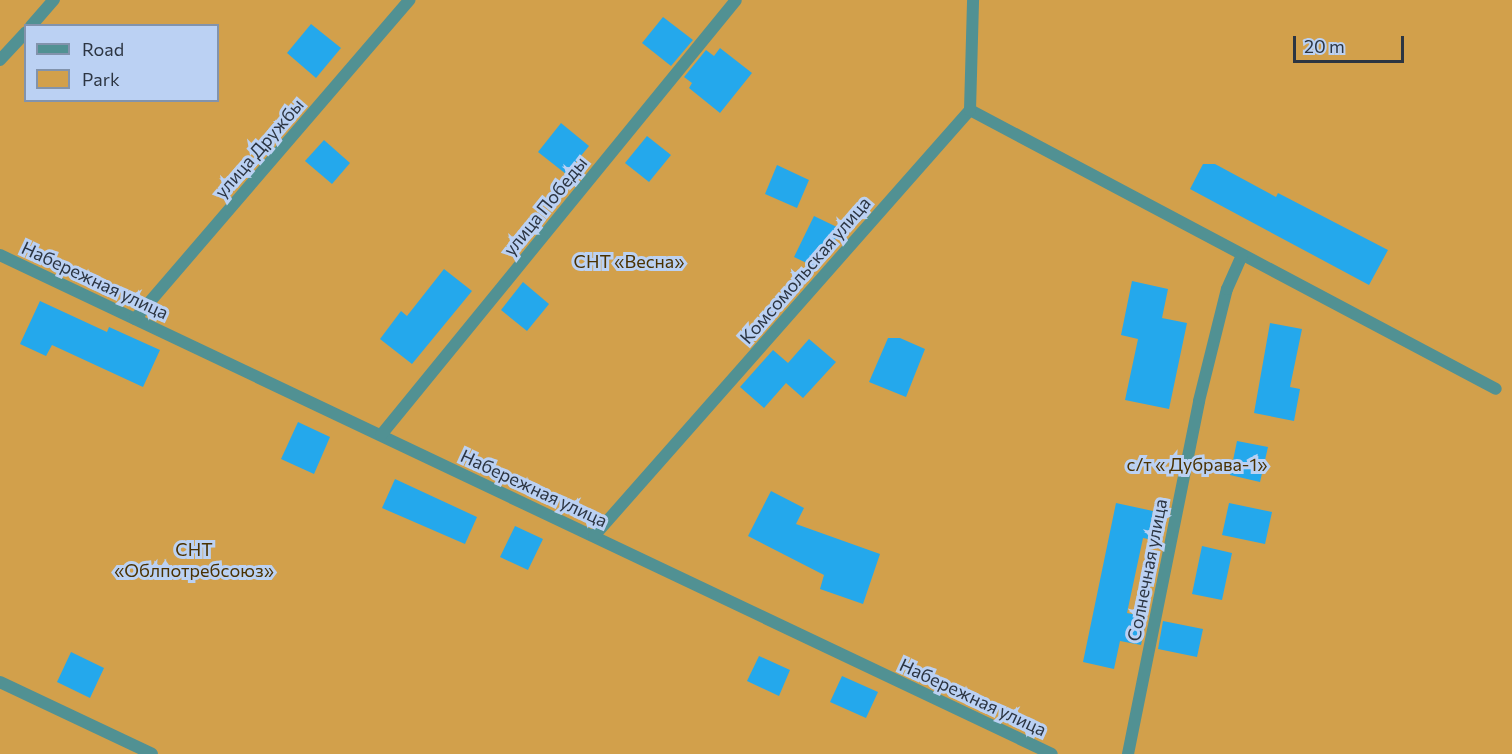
<!DOCTYPE html>
<html>
<head>
<meta charset="utf-8">
<style>
	body { margin:0 }
	#map { position:relative; width:1512px; height:754px; overflow:hidden; background:#bbd1f3; font-family:Commissioner,sans-serif }
	div>[style] { position:absolute }
	[style*='--x'] { left:calc(var(--x)*1px); top:calc(var(--y)*1px); width:calc(var(--w)*1px); rotate:calc(var(--a)*1deg) }
	.green>* { inset:0; background:#d2a04b }
	.building>* { inset:0; background:#24a8ec }
	.minor>* { height:12px; margin:-6px; padding:0 6px; transform-origin:6px; border-radius:6px; background:#519193 }
	span { translate:-50% -50%; white-space:nowrap; text-align:center; line-height:1.15; -webkit-text-stroke:6px #bbd1f3; paint-order:stroke }
	.street-label { font-size:18px; color:#2c3542 }
	.park-label { font-size:18px; color:#4a3100 }
	.legend { position:absolute; left:24px; top:24px; width:195px; height:78px; box-sizing:border-box; background:#bbd1f3; border:2px solid #8293ac; margin:0; padding:8px 10px; list-style:none; font-size:18px; color:#2c3542 }
	.legend li { display:flex; align-items:center; gap:12px; height:30px }
	.legend b { width:30px; border:2px solid #8293ac }
	.scale { position:absolute; left:1293px; top:36px; width:111px; height:27px; box-sizing:border-box; border:3px solid #2c3542; border-top:0; padding-left:8px; font-size:18px; line-height:21px; white-space:nowrap; color:#2c3542; -webkit-text-stroke:4px #bbd1f3; paint-order:stroke }
</style>
</head>
<body>
<div id="map">
	<div class="green">
		<i style="clip-path:polygon(evenodd,0 0,1512px 0,1512px 754px,0 754px,0 0,26px 26px,218px 26px,218px 100px,26px 100px,26px 26px)"></i>
	</div>
	<div class="building">
		<i style="clip-path:polygon(663px 17px,693px 40px,671px 66px,642px 43px)"></i>
		<i style="clip-path:polygon(311px 24px,341px 48px,316px 78px,287px 53px)"></i>
		<i style="clip-path:polygon(720px 48px,752px 73px,720px 113px,689px 88px,692px 83px,684px 77px,706px 50px,714px 56px)"></i>
		<i style="clip-path:polygon(561px 123px,589px 146px,566px 174px,538px 152px)"></i>
		<i style="clip-path:polygon(647px 136px,671px 155px,649px 182px,625px 163px)"></i>
		<i style="clip-path:polygon(324px 140px,350px 163px,332px 184px,305px 161px)"></i>
		<i style="clip-path:polygon(1203px 164px,1215px 164px,1276px 197px,1278px 193px,1388px 250px,1369px 285px,1190px 189px)"></i>
		<i style="clip-path:polygon(777px 165px,809px 180px,797px 208px,765px 194px)"></i>
		<i style="clip-path:polygon(814px 216px,841px 229px,819px 269px,794px 257px)"></i>
		<i style="clip-path:polygon(444px 269px,472px 291px,412px 364px,380px 339px,401px 311px,407px 316px)"></i>
		<i style="clip-path:polygon(1132px 281px,1168px 289px,1162px 318px,1187px 323px,1169px 409px,1125px 400px,1138px 339px,1121px 335px)"></i>
		<i style="clip-path:polygon(523px 282px,549px 304px,527px 331px,501px 310px)"></i>
		<i style="clip-path:polygon(40px 301px,107px 332px,109px 327px,160px 350px,143px 387px,52px 345px,46px 356px,20px 344px)"></i>
		<i style="clip-path:polygon(1270px 323px,1302px 329px,1290px 387px,1300px 389px,1294px 421px,1254px 413px)"></i>
		<i style="clip-path:polygon(888px 338px,900px 338px,925px 349px,906px 397px,869px 382px)"></i>
		<i style="clip-path:polygon(809px 339px,836px 362px,803px 398px,786px 383px,764px 408px,740px 387px,773px 350px,788px 363px)"></i>
		<i style="clip-path:polygon(298px 422px,330px 437px,314px 474px,281px 459px)"></i>
		<i style="clip-path:polygon(1237px 441px,1268px 447px,1260px 482px,1230px 475px)"></i>
		<i style="clip-path:polygon(395px 479px,477px 517px,465px 544px,382px 508px)"></i>
		<i style="clip-path:polygon(771px 491px,804px 508px,796px 524px,880px 554px,863px 604px,820px 589px,824px 575px,748px 536px)"></i>
		<i style="clip-path:polygon(1116px 503px,1153px 511px,1148px 539px,1143px 538px,1127px 613px,1147px 617px,1141px 645px,1120px 641px,1114px 669px,1083px 662px)"></i>
		<i style="clip-path:polygon(1229px 503px,1272px 512px,1265px 544px,1222px 535px)"></i>
		<i style="clip-path:polygon(515px 526px,543px 539px,528px 570px,500px 557px)"></i>
		<i style="clip-path:polygon(1202px 546px,1232px 553px,1222px 600px,1192px 594px)"></i>
		<i style="clip-path:polygon(1163px 621px,1203px 629px,1197px 657px,1158px 649px)"></i>
		<i style="clip-path:polygon(71px 652px,104px 668px,90px 698px,57px 682px)"></i>
		<i style="clip-path:polygon(759px 656px,790px 670px,779px 696px,747px 681px)"></i>
		<i style="clip-path:polygon(842px 676px,878px 692px,866px 718px,830px 702px)"></i>
	</div>
	<div class="minor">
		<i style="--x:31;--y:26;--w:35;--a:-49"></i>
		<i style="--x:0;--y:60;--w:38;--a:-47"></i>
		<i style="--x:970;--y:110;--w:595;--a:27.94"></i>
		<i style="--x:0;--y:255;--w:1164;--a:25.38"></i>
		<i style="--x:135;--y:319;--w:421;--a:-49.3"></i>
		<i style="--x:381;--y:435;--w:561;--a:-50.78"></i>
		<i style="--x:594;--y:536;--w:568;--a:-48.57"></i>
		<i style="--x:970;--y:110;--w:110;--a:-88.4"></i>
		<i style="--x:0;--y:682;--w:168;--a:25.3"></i>
		<i style="--x:1128;--y:754;--w:360;--a:-78.6"></i>
		<i style="--x:1199;--y:401;--w:115;--a:-76"></i>
		<i style="--x:1227;--y:289;--w:37;--a:-66"></i>
	</div>
	<div class="street-label">
		<span style="left:259px;top:148px;rotate:-49deg">улица Дружбы</span>
		<span style="left:545px;top:206px;rotate:-51deg">улица Победы</span>
		<span style="left:805px;top:270px;rotate:-49deg">Комсомольская улица</span>
		<span style="left:95px;top:280px;rotate:25deg">Набережная улица</span>
		<span style="left:534px;top:488px;rotate:25deg">Набережная улица</span>
		<span style="left:1147px;top:570px;rotate:-79deg">Солнечная улица</span>
		<span style="left:973px;top:697px;rotate:25deg">Набережная улица</span>
	</div>
	<div class="park-label">
		<span style="left:629px;top:261px">СНТ «Весна»</span>
		<span style="left:1197px;top:464px">с/т « Дубрава-1»</span>
		<span style="left:194px;top:560px">СНТ<br>«Облпотребсоюз»</span>
	</div>
	<ul class="legend">
	<li><b style="height:8px;background:#519193"></b>Road</li>
	<li><b style="height:16px;background:#d2a04b"></b>Park</li>
	</ul>
	<div class="scale">20 m</div>
</div>
</body>
</html>
